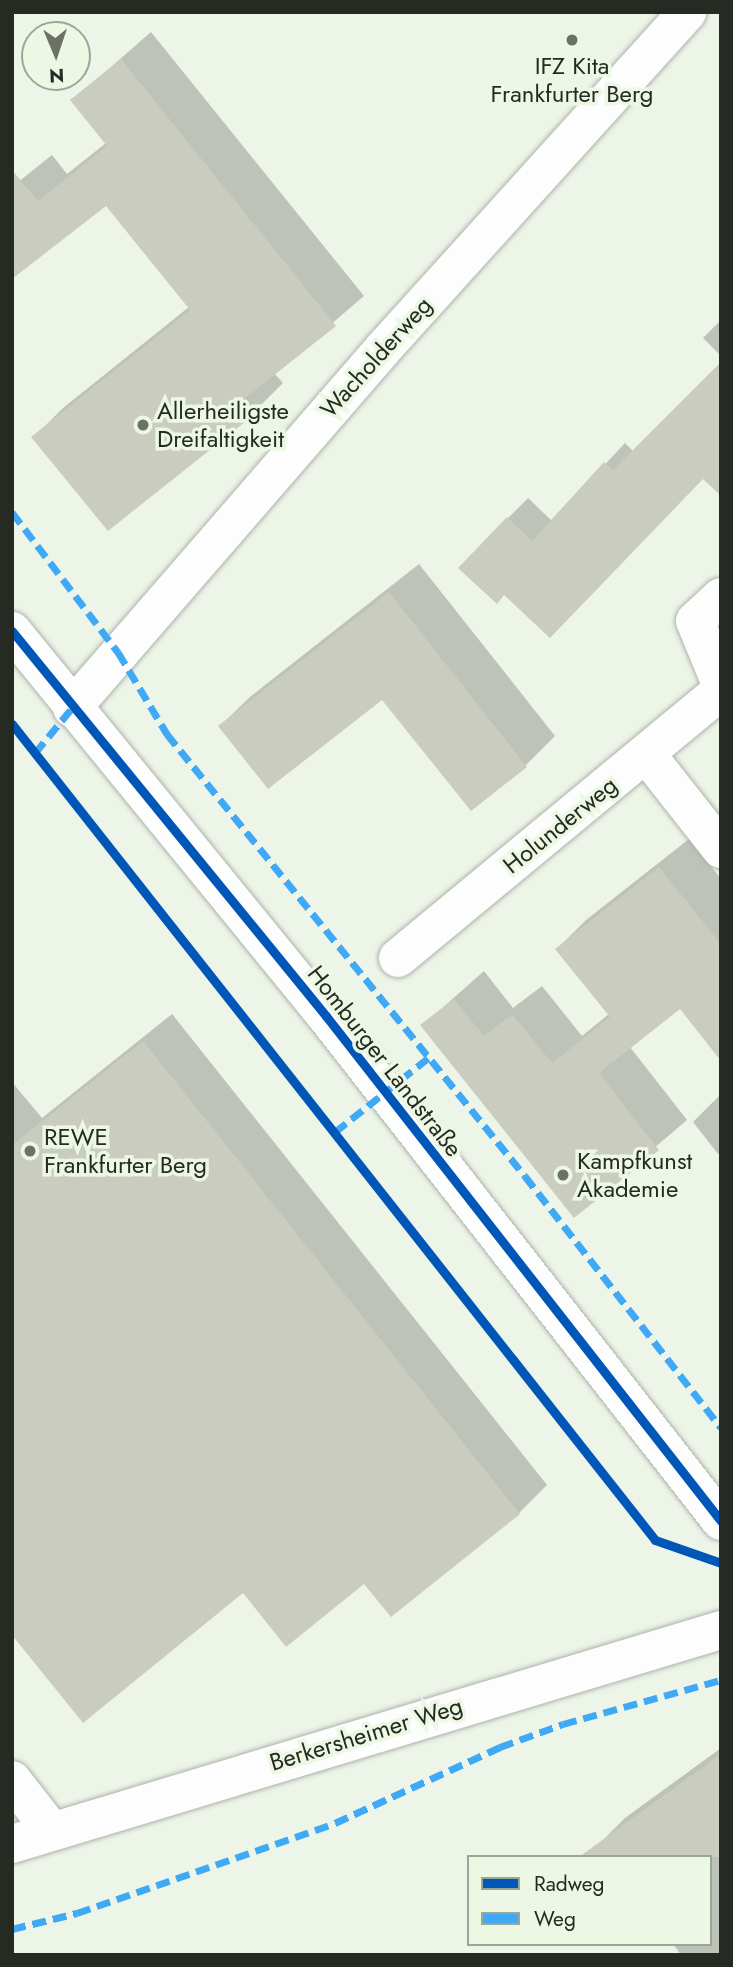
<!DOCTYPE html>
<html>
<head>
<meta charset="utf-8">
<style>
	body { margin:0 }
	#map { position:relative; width:733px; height:1967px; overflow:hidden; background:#edf4e8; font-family:Jost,sans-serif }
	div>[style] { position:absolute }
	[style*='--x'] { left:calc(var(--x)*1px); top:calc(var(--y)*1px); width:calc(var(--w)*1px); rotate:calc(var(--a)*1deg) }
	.shadow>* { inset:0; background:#0003 }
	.building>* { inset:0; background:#caccbf }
	.roads { filter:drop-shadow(0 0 2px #adb3aa) drop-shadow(0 0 2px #adb3aa) }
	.minor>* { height:38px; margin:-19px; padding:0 19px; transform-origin:19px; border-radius:19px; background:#fcfdfc }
	.quiet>* { height:7px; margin-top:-3.5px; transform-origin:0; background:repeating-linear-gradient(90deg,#3fa9f5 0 14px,transparent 0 21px) }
	.cycleway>* { height:9px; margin:-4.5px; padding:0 4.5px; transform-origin:4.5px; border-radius:4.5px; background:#0057b8 }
	.dots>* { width:19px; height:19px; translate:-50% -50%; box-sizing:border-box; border:4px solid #ecf8e4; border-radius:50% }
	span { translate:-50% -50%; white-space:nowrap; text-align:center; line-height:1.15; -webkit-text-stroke:7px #ecf8e4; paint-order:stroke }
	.poi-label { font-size:24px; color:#252a22 }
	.left { translate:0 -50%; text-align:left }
	.street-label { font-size:24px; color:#252a22 }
	.frame { position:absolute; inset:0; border:14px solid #252a22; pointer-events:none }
	.legend { position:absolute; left:467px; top:1855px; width:245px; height:91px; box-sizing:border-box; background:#ecf8e4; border:2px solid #9ca696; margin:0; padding:9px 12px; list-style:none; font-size:21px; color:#252a22 }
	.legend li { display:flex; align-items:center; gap:14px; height:35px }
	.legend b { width:35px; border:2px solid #9ca696 }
	.north { position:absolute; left:21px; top:21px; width:70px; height:70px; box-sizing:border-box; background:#ecf8e4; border:2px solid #9ca696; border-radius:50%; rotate:178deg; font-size:19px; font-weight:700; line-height:28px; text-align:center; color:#252a22 }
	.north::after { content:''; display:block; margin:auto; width:24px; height:32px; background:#6b7167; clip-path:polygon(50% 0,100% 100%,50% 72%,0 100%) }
</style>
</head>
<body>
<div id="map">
	<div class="shadow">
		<i style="clip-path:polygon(151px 32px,364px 296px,274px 373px,283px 383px,254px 412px,108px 529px,34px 437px,63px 408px,189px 307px,106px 203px,12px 277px,12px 187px,52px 155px,67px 174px,106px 143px,73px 100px)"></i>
		<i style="clip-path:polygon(721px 320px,721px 356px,703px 338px)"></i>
		<i style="clip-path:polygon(625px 443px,634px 452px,550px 636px,508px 518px,528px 498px,552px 521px)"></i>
		<i style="clip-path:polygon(419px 564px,555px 736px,526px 765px,471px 809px,382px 697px,220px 726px,250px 697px)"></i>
		<i style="clip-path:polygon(689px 839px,721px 879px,721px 1058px,680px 1007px,630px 1047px,687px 1120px,574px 1216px,423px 1025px,484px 971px,513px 1008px,542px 986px,582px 1036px,610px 1013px,557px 949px,586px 920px)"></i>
		<i style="clip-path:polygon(172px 1014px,547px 1485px,519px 1513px,364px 1581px,243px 1590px,12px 1632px,12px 1082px,42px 1118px)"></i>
		<i style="clip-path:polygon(721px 1094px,721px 1152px,718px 1154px,693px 1122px)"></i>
		<i style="clip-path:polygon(721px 1748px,721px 1955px,681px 1955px,673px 1944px,710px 1944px,710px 1857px,600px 1843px,625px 1818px)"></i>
	</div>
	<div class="building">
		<i style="clip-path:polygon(121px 59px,336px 326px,244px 399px,255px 414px,108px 531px,31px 437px,190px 310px,106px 206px,12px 279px,12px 170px,38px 201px,107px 146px,70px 100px)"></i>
		<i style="clip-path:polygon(721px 362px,721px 496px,703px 479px,550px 638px,504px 595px,497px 604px,458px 568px,507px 517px,532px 541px,604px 462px,613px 470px)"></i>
		<i style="clip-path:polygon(389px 592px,527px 767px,471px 811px,382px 700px,268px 789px,218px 726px)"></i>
		<i style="clip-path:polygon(659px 867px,721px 944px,721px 1061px,680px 1009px,599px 1073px,659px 1150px,574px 1218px,420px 1025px,454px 999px,484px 1036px,512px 1014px,552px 1063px,610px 1017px,555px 949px)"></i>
		<i style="clip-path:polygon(143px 1041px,520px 1514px,391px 1617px,364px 1584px,286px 1647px,243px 1593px,83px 1723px,12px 1635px,12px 1145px)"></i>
		<i style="clip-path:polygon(721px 1754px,721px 1857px,579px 1857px)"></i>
	</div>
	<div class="roads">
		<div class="minor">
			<i style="--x:721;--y:597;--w:35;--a:137"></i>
			<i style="--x:695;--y:621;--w:68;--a:67.6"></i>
			<i style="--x:12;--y:631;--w:497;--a:50.8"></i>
			<i style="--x:326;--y:1016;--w:641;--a:51.97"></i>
			<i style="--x:72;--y:708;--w:475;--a:-49.1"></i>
			<i style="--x:383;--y:349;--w:454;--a:-47.9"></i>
			<i style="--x:647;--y:755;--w:120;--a:51.8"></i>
			<i style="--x:398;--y:958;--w:419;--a:-39.6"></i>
			<i style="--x:12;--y:1780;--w:63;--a:52"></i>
			<i style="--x:12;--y:1844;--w:741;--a:-16.8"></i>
		</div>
	</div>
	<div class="quiet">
		<i style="--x:12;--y:512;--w:176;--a:52.9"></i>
		<i style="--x:118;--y:652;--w:96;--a:59.1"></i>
		<i style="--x:167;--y:734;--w:569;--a:50.99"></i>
		<i style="--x:525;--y:1176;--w:319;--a:52.1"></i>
		<i style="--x:35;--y:753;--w:58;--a:-50.6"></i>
		<i style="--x:335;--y:1132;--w:119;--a:-38.5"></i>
		<i style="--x:12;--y:1929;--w:67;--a:-13.8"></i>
		<i style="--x:77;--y:1913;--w:273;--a:-19.2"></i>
		<i style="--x:335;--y:1823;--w:182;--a:-24.7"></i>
		<i style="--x:500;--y:1747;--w:67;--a:-20.1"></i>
		<i style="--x:563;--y:1724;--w:164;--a:-15.6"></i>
	</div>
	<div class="cycleway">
		<i style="--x:12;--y:631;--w:497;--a:50.8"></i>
		<i style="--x:326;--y:1016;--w:641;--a:51.97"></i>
		<i style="--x:12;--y:724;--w:1039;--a:51.76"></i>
		<i style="--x:655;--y:1540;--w:70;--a:19.2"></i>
	</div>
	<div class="dots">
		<i style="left:572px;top:40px;background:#6b7167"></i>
		<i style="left:143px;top:425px;background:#6b7167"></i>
		<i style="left:30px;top:1151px;background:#6b7167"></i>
		<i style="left:563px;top:1175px;background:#6b7167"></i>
	</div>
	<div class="poi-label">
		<span style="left:572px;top:80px">IFZ Kita<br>Frankfurter Berg</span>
		<span class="left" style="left:157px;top:425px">Allerheiligste<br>Dreifaltigkeit</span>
		<span class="left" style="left:44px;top:1151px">REWE<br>Frankfurter Berg</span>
		<span class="left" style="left:577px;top:1175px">Kampfkunst<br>Akademie</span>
	</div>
	<div class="street-label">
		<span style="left:376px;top:357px;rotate:-48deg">Wacholderweg</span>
		<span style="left:560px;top:825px;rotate:-39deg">Holunderweg</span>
		<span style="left:385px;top:1061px;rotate:52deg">Homburger Landstraße</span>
		<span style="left:366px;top:1734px;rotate:-17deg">Berkersheimer Weg</span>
	</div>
	<div class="frame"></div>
	<ul class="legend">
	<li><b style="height:9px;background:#0057b8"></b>Radweg</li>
	<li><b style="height:9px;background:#3fa9f5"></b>Weg</li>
	</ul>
	<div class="north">N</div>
</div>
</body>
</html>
